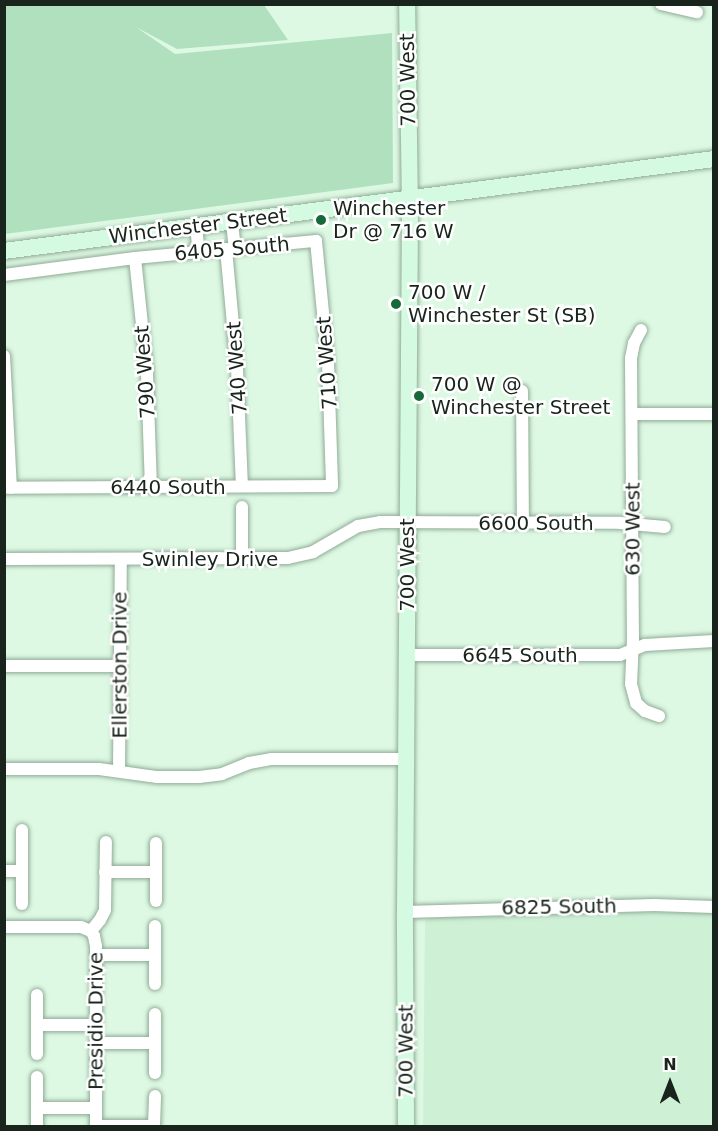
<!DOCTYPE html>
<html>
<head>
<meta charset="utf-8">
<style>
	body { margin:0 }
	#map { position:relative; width:718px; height:1131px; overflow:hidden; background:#ddf9e3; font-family:"DejaVu Sans",sans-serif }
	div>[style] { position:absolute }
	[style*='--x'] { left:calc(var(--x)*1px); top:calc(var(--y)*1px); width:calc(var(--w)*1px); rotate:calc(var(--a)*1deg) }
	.built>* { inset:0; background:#cef1d6 }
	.green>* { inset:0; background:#b0e0bd }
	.roads { filter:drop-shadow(0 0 2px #91ab97) drop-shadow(0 0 2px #91ab97) }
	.minor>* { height:12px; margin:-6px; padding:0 6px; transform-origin:6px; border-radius:6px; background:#fff }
	.secondary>* { height:16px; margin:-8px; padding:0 8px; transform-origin:8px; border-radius:8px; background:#d4fae1 }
	.dots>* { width:16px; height:16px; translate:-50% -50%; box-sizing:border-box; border:3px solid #fff; border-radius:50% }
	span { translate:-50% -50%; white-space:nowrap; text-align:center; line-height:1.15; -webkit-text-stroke:5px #fff; paint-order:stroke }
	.street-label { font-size:20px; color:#19241c }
	.poi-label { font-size:20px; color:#19241c }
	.left { translate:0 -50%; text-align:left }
	.frame { position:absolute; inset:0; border:6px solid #19241c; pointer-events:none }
	.north { position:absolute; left:640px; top:1053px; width:60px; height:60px; -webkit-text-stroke:4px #fff; paint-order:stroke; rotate:0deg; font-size:16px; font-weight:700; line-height:24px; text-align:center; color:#19241c }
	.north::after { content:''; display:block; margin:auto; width:21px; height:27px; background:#19241c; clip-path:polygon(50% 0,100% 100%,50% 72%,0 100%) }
</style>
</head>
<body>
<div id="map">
	<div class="built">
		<i style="clip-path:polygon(638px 912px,713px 913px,713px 1126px,423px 1126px,425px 921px,430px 918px)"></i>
	</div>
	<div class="green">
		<i style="clip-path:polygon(4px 5px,264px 5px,288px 40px,177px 49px,136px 27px,175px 54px,392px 33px,393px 183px,5px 234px)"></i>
	</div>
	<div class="roads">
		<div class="minor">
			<i style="--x:661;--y:4;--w:37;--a:13"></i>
			<i style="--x:232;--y:222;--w:27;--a:84"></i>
			<i style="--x:196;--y:226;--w:27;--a:84"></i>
			<i style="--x:226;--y:249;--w:120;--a:84.7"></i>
			<i style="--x:237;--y:368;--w:118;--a:87.6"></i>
			<i style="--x:135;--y:258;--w:116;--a:84"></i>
			<i style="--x:147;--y:373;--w:114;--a:88"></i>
			<i style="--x:4;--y:275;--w:132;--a:-7.4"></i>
			<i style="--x:135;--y:258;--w:182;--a:-5.4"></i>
			<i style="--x:316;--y:241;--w:123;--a:84.4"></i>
			<i style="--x:328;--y:363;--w:123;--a:88.1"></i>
			<i style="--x:332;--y:486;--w:328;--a:179.7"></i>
			<i style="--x:641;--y:330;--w:15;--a:118"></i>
			<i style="--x:634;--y:343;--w:15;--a:101"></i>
			<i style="--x:631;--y:358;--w:281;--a:89.6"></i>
			<i style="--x:633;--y:639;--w:45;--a:92.5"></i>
			<i style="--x:631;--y:684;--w:20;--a:75"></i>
			<i style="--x:636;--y:703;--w:12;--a:42"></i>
			<i style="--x:645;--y:711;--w:15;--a:20"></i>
			<i style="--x:4;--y:356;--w:132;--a:87"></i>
			<i style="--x:522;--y:391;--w:132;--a:89.6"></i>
			<i style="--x:632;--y:414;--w:82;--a:0"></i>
			<i style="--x:4;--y:559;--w:284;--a:-0.2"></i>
			<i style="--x:288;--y:558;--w:26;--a:-13"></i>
			<i style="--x:313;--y:552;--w:52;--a:-30"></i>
			<i style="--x:358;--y:526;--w:22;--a:-10"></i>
			<i style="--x:380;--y:522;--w:240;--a:0.2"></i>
			<i style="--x:620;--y:523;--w:45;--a:5.1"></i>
			<i style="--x:242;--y:559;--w:52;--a:-90"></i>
			<i style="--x:407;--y:655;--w:213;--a:0"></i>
			<i style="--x:620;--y:655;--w:27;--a:-22"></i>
			<i style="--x:645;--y:645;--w:69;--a:-3.3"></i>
			<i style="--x:4;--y:666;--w:116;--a:0"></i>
			<i style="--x:4;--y:769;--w:95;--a:0"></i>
			<i style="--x:99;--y:769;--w:59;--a:7.9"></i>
			<i style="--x:157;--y:777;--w:42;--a:0"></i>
			<i style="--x:199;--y:777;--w:23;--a:-7"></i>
			<i style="--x:222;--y:774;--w:29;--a:-22"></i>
			<i style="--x:249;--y:763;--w:22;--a:-10"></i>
			<i style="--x:271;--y:759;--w:135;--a:0"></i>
			<i style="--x:119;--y:770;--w:211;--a:-89.5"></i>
			<i style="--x:4;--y:871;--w:18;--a:0"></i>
			<i style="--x:105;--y:872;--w:51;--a:0"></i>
			<i style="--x:156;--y:901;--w:58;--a:-90"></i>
			<i style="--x:22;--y:904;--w:74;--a:-90"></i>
			<i style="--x:405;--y:912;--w:249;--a:-1.6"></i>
			<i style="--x:654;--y:905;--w:60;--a:1.9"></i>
			<i style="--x:4;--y:927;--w:77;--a:0"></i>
			<i style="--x:81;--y:927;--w:11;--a:22"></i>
			<i style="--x:91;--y:931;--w:6;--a:59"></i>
			<i style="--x:94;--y:936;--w:10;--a:79"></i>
			<i style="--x:96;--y:946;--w:180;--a:90"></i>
			<i style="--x:91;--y:931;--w:14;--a:-51"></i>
			<i style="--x:100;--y:920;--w:11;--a:-63"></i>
			<i style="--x:105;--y:910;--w:68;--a:-89.2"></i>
			<i style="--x:96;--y:955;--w:59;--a:0"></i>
			<i style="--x:155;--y:984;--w:58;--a:-90"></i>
			<i style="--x:37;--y:1025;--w:59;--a:0"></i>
			<i style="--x:96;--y:1043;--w:59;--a:0"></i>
			<i style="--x:37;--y:1054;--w:59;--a:-90"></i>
			<i style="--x:155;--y:1073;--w:59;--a:-90"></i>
			<i style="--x:37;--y:1077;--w:49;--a:90"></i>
			<i style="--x:37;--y:1108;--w:59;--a:0"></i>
			<i style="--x:96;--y:1126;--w:58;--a:0"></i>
			<i style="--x:154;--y:1126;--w:30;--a:-88"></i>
		</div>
		<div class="secondary">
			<i style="--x:4;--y:251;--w:716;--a:-7.38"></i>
			<i style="--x:406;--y:1126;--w:214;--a:-90.3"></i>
			<i style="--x:405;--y:912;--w:701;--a:-89.59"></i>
			<i style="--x:410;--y:211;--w:207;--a:-90.8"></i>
		</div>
	</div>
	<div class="dots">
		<i style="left:321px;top:220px;background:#18693a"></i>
		<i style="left:396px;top:304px;background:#18693a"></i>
		<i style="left:419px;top:396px;background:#18693a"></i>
	</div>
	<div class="street-label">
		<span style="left:408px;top:80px;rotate:-91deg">700 West</span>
		<span style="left:198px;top:226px;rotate:-7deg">Winchester Street</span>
		<span style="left:232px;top:249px;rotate:-5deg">6405 South</span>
		<span style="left:327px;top:363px;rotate:-94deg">710 West</span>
		<span style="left:237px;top:368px;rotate:-94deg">740 West</span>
		<span style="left:145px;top:372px;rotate:-94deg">790 West</span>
		<span style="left:168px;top:487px">6440 South</span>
		<span style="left:536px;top:523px">6600 South</span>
		<span style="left:633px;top:529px;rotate:-90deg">630 West</span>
		<span style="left:210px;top:559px">Swinley Drive</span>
		<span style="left:407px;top:565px;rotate:-90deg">700 West</span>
		<span style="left:520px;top:655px">6645 South</span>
		<span style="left:120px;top:665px;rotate:-90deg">Ellerston Drive</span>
		<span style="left:559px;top:907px;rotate:-1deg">6825 South</span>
		<span style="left:96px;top:1021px;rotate:-90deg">Presidio Drive</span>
		<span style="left:406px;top:1051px;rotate:-90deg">700 West</span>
	</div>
	<div class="poi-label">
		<span class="left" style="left:333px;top:220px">Winchester<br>Dr @ 716 W</span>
		<span class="left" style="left:408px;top:304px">700 W /<br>Winchester St (SB)</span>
		<span class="left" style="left:431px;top:396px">700 W @<br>Winchester Street</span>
	</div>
	<div class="frame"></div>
	<div class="north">N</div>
</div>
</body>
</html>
